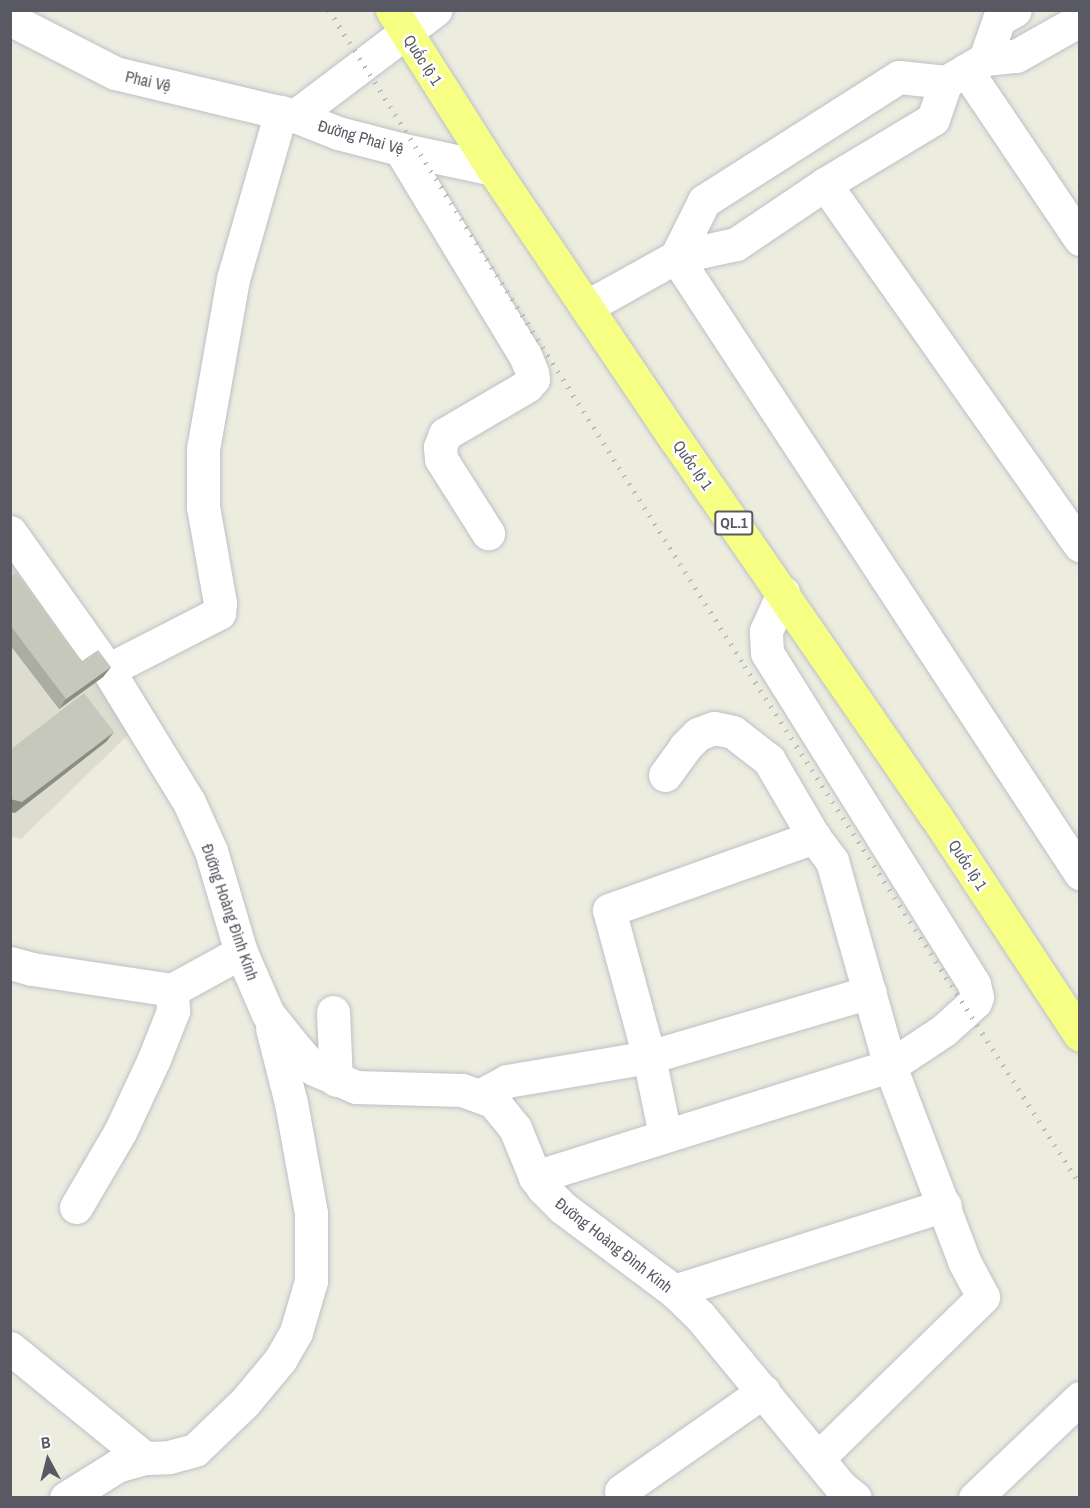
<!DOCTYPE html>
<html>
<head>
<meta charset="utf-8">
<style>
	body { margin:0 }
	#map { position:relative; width:1090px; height:1508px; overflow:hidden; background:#eceddf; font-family:"Archivo Narrow",sans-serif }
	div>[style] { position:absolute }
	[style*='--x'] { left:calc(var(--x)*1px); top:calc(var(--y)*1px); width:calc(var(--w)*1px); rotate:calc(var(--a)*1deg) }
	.education>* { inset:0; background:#dcddce }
	.roads { filter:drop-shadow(0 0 2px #bebfc8) drop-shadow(0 0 2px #bebfc8) }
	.minor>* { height:33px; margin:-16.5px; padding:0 16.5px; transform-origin:16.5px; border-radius:16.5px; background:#fff }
	.highway>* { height:33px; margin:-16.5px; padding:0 16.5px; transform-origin:16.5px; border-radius:16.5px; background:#f6ff84 }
	.rail>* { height:4.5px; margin-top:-2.25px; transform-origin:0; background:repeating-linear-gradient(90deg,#b8b8b9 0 1.5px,transparent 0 9.5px) }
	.wall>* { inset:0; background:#abaca2 }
	.shaded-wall>* { inset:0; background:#8b8c84 }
	.building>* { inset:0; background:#c7c8bc }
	span { translate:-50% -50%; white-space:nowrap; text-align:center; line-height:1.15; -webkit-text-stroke:5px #fff; paint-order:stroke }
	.shield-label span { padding:2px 4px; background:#fff; border:2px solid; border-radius:4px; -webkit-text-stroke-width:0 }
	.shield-label { font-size:15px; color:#585962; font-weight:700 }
	.street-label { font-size:16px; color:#585962 }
	.frame { position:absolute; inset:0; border:12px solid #585962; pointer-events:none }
	.north { position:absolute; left:18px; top:1430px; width:60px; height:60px; -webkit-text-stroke:4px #fff; paint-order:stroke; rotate:353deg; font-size:16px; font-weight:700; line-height:24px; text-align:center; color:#585962 }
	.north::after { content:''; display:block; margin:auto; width:21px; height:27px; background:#585962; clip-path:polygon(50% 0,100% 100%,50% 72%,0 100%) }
</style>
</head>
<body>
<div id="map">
	<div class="education">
		<i style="clip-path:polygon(10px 556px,134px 729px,21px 839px,10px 836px)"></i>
	</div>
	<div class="roads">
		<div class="minor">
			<i style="--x:10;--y:19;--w:118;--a:27.2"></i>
			<i style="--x:115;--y:73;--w:185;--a:13.4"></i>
			<i style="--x:295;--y:116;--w:46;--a:21.6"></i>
			<i style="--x:338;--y:133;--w:64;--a:14.5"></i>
			<i style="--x:400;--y:149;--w:95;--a:12.1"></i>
			<i style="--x:985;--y:59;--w:42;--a:-70.7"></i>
			<i style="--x:999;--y:19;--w:18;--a:-29"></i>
			<i style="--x:966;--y:70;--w:204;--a:56"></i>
			<i style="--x:295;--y:116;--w:176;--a:-37.1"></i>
			<i style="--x:400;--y:149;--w:241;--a:58.8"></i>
			<i style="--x:525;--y:355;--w:18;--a:68"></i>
			<i style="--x:532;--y:372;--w:7;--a:82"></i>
			<i style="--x:533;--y:379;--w:9;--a:131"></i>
			<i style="--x:527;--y:386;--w:95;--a:149.7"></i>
			<i style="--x:445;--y:434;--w:14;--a:111"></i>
			<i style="--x:440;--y:447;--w:12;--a:85"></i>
			<i style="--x:441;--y:459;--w:88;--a:57.6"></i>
			<i style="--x:825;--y:184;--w:442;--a:54.8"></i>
			<i style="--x:676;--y:257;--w:737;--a:56.74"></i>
			<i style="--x:676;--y:257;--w:63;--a:-63.4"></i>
			<i style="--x:704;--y:201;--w:231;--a:-32.5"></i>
			<i style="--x:899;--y:77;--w:47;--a:6.1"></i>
			<i style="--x:946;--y:82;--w:45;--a:-30.5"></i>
			<i style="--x:985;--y:59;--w:31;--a:-6"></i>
			<i style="--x:1016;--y:56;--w:73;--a:-29.4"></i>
			<i style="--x:586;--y:307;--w:103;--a:-29.1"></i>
			<i style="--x:676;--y:257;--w:61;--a:-12.2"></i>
			<i style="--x:736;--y:244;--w:107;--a:-34"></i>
			<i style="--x:825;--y:184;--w:126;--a:-31"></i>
			<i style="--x:933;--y:119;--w:39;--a:-71"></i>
			<i style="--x:10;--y:532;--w:169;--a:54.6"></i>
			<i style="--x:108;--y:670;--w:155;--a:58.5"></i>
			<i style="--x:189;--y:802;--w:54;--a:65.8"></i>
			<i style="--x:211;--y:851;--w:105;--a:73.5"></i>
			<i style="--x:241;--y:952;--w:68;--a:66.5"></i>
			<i style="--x:268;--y:1014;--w:48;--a:51"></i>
			<i style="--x:298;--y:1051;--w:24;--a:48"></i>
			<i style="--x:314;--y:1069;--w:46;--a:23.2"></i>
			<i style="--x:356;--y:1087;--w:106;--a:1.6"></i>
			<i style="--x:462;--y:1090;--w:33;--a:20"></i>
			<i style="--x:493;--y:1101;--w:35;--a:51"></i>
			<i style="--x:515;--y:1128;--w:53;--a:67.8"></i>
			<i style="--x:535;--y:1177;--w:14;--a:54"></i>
			<i style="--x:543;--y:1188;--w:28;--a:45"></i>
			<i style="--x:563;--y:1208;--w:139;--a:36.8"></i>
			<i style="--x:674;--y:1291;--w:36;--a:44"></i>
			<i style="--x:700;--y:1316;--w:220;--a:50.5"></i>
			<i style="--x:840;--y:1486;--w:19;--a:39"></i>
			<i style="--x:108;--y:670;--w:125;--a:-27.2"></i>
			<i style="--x:219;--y:613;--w:10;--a:-84"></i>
			<i style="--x:220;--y:603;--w:97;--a:-100"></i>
			<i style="--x:203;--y:507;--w:58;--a:-90"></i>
			<i style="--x:203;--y:449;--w:173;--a:-80"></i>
			<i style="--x:233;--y:279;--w:174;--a:-74"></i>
			<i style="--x:665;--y:775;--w:34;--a:-54"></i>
			<i style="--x:685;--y:747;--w:18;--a:-45"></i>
			<i style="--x:698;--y:734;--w:17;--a:-21"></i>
			<i style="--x:714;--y:728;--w:19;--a:12"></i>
			<i style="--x:733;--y:732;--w:46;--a:37.9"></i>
			<i style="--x:769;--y:760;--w:89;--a:59.7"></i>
			<i style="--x:814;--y:837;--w:30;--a:53"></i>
			<i style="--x:832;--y:861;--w:213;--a:74.2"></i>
			<i style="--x:890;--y:1066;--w:211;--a:69.2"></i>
			<i style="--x:965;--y:1263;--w:38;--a:62"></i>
			<i style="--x:983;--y:1297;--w:231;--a:135.7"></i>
			<i style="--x:10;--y:963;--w:23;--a:15"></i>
			<i style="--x:32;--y:969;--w:142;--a:8.5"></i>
			<i style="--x:172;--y:990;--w:79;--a:-28.8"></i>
			<i style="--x:333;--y:1012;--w:68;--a:87.5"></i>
			<i style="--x:481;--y:1095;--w:30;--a:-28"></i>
			<i style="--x:507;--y:1081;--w:144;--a:-9.6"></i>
			<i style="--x:649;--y:1057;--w:230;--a:-16.4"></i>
			<i style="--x:665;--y:1135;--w:80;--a:-101.6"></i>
			<i style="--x:649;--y:1057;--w:152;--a:-105.2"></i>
			<i style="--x:609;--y:910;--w:218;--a:-19.6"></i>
			<i style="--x:535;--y:1177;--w:372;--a:-17.4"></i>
			<i style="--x:890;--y:1066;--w:65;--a:-33.7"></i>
			<i style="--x:944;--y:1030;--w:42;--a:-42.1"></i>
			<i style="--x:975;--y:1002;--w:5;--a:-68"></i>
			<i style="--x:977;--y:997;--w:13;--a:-103"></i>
			<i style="--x:974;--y:984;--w:390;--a:-122"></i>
			<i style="--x:767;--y:653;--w:22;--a:-93"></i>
			<i style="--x:766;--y:631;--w:42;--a:-65.9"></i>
			<i style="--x:76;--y:1207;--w:87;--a:-59.6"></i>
			<i style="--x:120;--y:1132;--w:81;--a:-65"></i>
			<i style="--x:154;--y:1059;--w:52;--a:-68.4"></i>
			<i style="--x:173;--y:1011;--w:21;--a:-93"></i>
			<i style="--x:674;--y:1291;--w:284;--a:-17.6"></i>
			<i style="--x:10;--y:1348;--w:174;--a:39.2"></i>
			<i style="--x:621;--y:1491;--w:174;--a:-35"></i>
			<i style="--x:66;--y:1498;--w:60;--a:-32.1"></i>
			<i style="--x:117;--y:1466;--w:29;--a:-16"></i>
			<i style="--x:145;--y:1458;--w:24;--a:-2"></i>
			<i style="--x:169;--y:1457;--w:27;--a:-15"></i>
			<i style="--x:195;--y:1450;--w:69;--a:-43.8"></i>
			<i style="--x:245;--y:1402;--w:55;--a:-50.2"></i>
			<i style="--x:280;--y:1360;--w:32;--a:-60"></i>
			<i style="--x:296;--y:1332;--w:53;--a:-73.6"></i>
			<i style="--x:311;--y:1281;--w:68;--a:-90"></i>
			<i style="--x:311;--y:1213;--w:112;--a:-100.3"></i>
			<i style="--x:291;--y:1103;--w:77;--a:-104.2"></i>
			<i style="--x:975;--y:1498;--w:145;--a:-43.6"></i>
		</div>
		<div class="highway">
			<i style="--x:392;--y:10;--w:188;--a:57.6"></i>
			<i style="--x:493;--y:169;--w:327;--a:56"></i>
			<i style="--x:676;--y:440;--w:456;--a:55.4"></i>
			<i style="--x:935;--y:815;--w:263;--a:56.6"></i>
		</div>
	</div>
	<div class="rail">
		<i style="--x:329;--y:10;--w:777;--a:57.62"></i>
		<i style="--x:745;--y:666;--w:617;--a:57.11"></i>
	</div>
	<div class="wall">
		<i style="clip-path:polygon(10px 577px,82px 661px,111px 667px,103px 677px,59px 709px,10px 645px)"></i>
	</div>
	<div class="shaded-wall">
		<i style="clip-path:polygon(111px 667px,103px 677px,59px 709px,66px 699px)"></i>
		<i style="clip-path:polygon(114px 732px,106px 742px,15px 813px,10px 812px,10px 799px)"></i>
	</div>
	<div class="building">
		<i style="clip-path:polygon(16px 573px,82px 661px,98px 650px,111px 667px,66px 699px,10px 625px,10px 577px)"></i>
		<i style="clip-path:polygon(84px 693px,114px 732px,22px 802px,10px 799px,10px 750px)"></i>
	</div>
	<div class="shield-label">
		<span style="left:734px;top:523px">QL.1</span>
	</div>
	<div class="street-label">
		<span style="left:423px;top:60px;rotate:57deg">Quốc lộ 1</span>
		<span style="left:148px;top:81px;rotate:13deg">Phai Vệ</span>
		<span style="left:361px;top:137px;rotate:16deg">Đường Phai Vệ</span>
		<span style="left:693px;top:465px;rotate:55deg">Quốc lộ 1</span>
		<span style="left:968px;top:865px;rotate:57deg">Quốc lộ 1</span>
		<span style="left:230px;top:912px;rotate:71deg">Đường Hoàng Đình Kinh</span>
		<span style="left:614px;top:1245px;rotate:38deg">Đường Hoàng Đình Kinh</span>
	</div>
	<div class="frame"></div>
	<div class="north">B</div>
</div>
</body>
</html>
